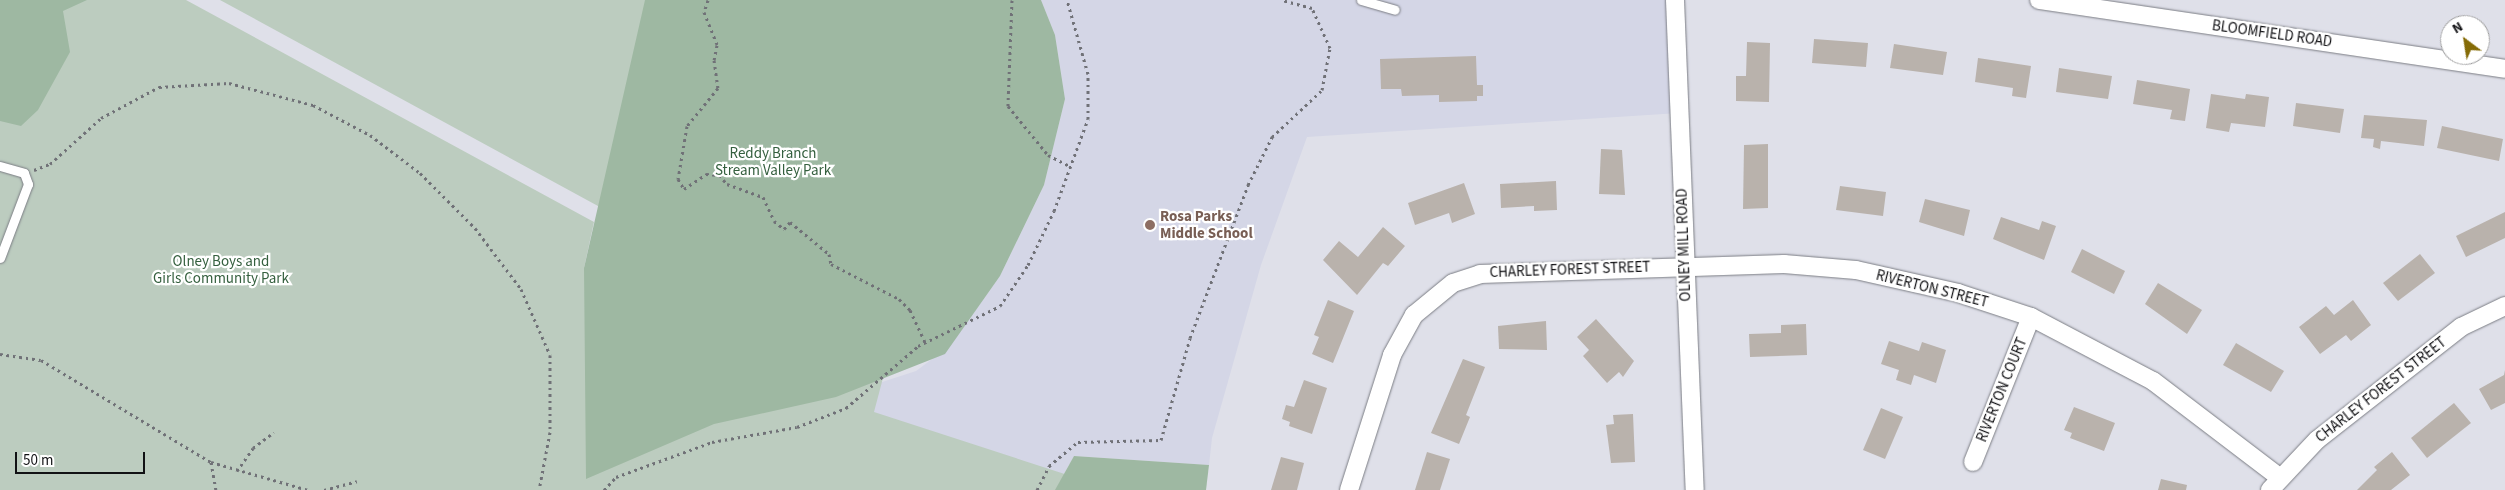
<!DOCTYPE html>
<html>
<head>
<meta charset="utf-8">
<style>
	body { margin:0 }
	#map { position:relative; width:2505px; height:490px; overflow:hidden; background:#dfe0e9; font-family:"Source Sans 3",sans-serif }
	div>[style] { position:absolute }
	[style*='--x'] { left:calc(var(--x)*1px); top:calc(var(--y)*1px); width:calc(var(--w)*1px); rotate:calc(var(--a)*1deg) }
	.built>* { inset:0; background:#d4d6e6 }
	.green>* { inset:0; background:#bcccbf }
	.forest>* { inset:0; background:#9eb8a2 }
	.building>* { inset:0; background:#b9b2ac }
	.path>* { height:3px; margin-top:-1.5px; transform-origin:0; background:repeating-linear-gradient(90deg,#707177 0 2.5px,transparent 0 6.5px) }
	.roads { filter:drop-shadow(0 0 1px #7b7d84) drop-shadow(0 0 1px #7b7d84) }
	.lane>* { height:9px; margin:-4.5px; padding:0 4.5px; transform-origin:4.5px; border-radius:4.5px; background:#fff }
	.street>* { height:18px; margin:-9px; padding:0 9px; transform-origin:9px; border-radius:9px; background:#fff }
	.dots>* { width:14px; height:14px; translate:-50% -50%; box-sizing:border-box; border:2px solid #fff; border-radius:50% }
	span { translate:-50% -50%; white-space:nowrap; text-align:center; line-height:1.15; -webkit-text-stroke:4.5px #fff; paint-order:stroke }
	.street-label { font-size:15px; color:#111114 }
	.park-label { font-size:15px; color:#345f3e }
	.education-label { font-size:15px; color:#785e54; font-weight:700 }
	.left { translate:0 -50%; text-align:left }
	.north { position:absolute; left:2440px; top:15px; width:50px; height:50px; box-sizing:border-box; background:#fff; border:1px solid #a0a0a1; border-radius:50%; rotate:329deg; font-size:14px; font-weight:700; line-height:20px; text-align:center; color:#111114 }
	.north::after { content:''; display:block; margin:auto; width:18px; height:22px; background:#856b06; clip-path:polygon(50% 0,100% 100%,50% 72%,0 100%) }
	.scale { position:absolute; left:15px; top:452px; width:130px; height:22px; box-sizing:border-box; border:2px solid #111114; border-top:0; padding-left:6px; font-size:15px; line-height:18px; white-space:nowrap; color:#111114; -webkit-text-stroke:4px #fff; paint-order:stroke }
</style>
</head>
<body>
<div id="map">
	<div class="built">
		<i style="clip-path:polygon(1041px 0,1675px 0,1679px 113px,1307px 137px,1261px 265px,1212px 438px,1209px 465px,1074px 456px,1055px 490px,591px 490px,836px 397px,916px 371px,951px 345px,1000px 276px,1044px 185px,1065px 99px,1055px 35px)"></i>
	</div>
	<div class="green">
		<i style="clip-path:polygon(0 0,186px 0,594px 222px,584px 268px,620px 218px,220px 0,983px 0,874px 412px,1114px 490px,0 490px)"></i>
	</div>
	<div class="forest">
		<i style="clip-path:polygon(0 0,87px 0,63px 11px,70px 52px,38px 110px,21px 126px,0 121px)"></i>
		<i style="clip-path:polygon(645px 0,1041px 0,1055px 35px,1065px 99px,1044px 185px,1000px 276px,945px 354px,836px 397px,714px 424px,586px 479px,584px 268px)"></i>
		<i style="clip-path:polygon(1074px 456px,1209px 465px,1206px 490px,1055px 490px)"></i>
	</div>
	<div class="building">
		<i style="clip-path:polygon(1814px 39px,1868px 43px,1866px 67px,1812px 63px)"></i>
		<i style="clip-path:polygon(1747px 42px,1770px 43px,1769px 102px,1736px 101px,1736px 76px,1746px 76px)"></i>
		<i style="clip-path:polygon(1894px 44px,1947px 52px,1943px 75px,1890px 68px)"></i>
		<i style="clip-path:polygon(1476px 56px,1477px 85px,1483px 85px,1483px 96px,1477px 96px,1477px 101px,1439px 102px,1439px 95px,1402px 96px,1401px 89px,1381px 89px,1380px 59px)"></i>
		<i style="clip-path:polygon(1978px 58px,2031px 66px,2026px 98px,2012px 96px,2013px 88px,1975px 82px)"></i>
		<i style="clip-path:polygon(2059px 68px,2112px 76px,2108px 99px,2056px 92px)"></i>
		<i style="clip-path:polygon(2137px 80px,2190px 89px,2185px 121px,2170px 119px,2172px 110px,2133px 104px)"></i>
		<i style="clip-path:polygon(2211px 94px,2245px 99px,2246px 94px,2269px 97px,2265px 127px,2231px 123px,2229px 132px,2206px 128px)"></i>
		<i style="clip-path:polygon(2296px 103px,2344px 109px,2340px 133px,2293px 126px)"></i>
		<i style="clip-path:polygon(2364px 115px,2427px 120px,2424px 146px,2381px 141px,2380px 149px,2373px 147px,2374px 139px,2361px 138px)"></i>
		<i style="clip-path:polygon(2442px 126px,2503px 139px,2499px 161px,2437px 148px)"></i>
		<i style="clip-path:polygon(1768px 144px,1768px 208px,1743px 209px,1744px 145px)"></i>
		<i style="clip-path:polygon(1601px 149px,1622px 150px,1625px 195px,1599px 194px)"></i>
		<i style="clip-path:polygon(1556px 181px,1557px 210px,1534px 211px,1534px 206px,1501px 208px,1500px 184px)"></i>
		<i style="clip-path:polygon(1464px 183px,1475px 214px,1452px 223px,1449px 213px,1415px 225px,1408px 203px)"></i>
		<i style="clip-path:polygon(1840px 186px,1886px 192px,1883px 216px,1836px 210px)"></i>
		<i style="clip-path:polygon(1925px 199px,1970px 210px,1964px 236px,1919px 222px)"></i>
		<i style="clip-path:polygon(2505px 212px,2505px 238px,2466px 257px,2456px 236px)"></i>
		<i style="clip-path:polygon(2001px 217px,2039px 230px,2042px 221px,2056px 226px,2044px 260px,1993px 239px)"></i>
		<i style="clip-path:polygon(1383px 227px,1405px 246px,1388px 266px,1383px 263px,1357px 295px,1323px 260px,1339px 241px,1358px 257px)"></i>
		<i style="clip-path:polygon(2082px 249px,2125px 271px,2114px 294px,2071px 272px)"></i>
		<i style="clip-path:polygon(2420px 254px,2435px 273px,2398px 301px,2383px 283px)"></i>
		<i style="clip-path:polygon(2158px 283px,2202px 310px,2187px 334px,2145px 304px)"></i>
		<i style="clip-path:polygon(1328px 300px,1354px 311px,1333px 363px,1312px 354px,1319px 337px,1314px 335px)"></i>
		<i style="clip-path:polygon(2353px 300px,2371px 325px,2351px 341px,2346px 335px,2320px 354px,2299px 327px,2326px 306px,2334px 315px)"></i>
		<i style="clip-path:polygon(1596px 319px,1634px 361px,1623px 377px,1619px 372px,1607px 383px,1583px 356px,1589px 350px,1577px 337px)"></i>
		<i style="clip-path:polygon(1546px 321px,1547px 350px,1499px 349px,1498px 326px)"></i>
		<i style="clip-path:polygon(1806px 324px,1807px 355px,1750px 357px,1749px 334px,1781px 333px,1781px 325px)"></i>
		<i style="clip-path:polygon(1889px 341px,1919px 351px,1922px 342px,1946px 350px,1936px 383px,1914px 375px,1911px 385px,1896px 380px,1899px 370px,1881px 364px)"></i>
		<i style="clip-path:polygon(2236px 343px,2284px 371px,2271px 392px,2223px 365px)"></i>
		<i style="clip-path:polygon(1463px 359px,1485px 367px,1466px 415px,1470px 417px,1459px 444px,1431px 433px)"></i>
		<i style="clip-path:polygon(2505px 370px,2505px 403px,2491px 410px,2479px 389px,2504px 375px)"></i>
		<i style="clip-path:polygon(1304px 380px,1327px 388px,1312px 434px,1289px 426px,1290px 422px,1282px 419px,1286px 405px,1294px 407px)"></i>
		<i style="clip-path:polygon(2454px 403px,2471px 423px,2427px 458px,2411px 438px)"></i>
		<i style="clip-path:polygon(2074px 407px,2115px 423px,2104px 451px,2070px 438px,2072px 433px,2064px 430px)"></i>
		<i style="clip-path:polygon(1881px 408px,1903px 417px,1885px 459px,1863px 450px)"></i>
		<i style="clip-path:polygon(1633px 414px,1635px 462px,1611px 463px,1606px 425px,1614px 424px,1613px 415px)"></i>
		<i style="clip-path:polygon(1427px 452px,1450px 459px,1440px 490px,1415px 490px)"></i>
		<i style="clip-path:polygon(2392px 452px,2410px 475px,2391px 490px,2357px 490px,2377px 470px,2374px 467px)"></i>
		<i style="clip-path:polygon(1281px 457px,1304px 463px,1297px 490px,1271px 490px)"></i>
		<i style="clip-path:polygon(2161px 479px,2187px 485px,2186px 490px,2158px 490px)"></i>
	</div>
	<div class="path">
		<i style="--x:708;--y:0;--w:13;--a:108"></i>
		<i style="--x:704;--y:12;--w:35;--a:68"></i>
		<i style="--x:717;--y:45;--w:15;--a:101"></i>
		<i style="--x:714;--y:60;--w:28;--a:82"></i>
		<i style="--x:718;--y:88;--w:49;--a:129.2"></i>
		<i style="--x:687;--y:126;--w:54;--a:99.6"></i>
		<i style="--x:678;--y:179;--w:12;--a:59"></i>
		<i style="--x:684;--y:189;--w:27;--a:-34"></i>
		<i style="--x:706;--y:174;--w:13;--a:4"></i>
		<i style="--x:719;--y:175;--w:12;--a:48"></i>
		<i style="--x:727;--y:184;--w:38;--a:20"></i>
		<i style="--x:763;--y:197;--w:26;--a:65"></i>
		<i style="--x:774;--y:221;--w:13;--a:39"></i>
		<i style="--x:784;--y:229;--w:9;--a:-49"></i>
		<i style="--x:790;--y:222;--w:50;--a:39.4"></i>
		<i style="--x:829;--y:254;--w:10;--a:79"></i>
		<i style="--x:831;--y:264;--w:76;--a:27.2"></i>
		<i style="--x:899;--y:299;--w:16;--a:45"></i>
		<i style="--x:910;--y:310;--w:35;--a:65"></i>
		<i style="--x:1012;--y:0;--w:106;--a:92.2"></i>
		<i style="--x:1008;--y:106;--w:63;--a:50.8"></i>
		<i style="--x:1048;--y:155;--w:25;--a:27"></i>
		<i style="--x:34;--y:170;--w:17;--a:-21"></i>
		<i style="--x:50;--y:164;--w:69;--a:-42"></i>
		<i style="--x:101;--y:118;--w:66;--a:-28.1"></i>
		<i style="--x:159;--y:87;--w:70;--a:-3.3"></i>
		<i style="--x:229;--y:83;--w:87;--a:14.7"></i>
		<i style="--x:313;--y:105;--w:64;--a:27.8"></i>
		<i style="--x:370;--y:135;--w:63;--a:37.2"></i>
		<i style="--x:420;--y:173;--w:78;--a:45"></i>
		<i style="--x:475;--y:228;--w:76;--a:53"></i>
		<i style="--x:521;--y:289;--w:72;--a:66.3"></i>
		<i style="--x:550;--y:355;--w:77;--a:90"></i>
		<i style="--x:550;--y:432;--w:59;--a:100.7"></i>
		<i style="--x:0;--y:354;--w:41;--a:8.3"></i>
		<i style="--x:41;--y:360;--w:198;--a:31"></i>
		<i style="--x:211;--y:462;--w:101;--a:16.1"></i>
		<i style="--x:211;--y:462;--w:28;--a:80"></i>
		<i style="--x:237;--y:471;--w:28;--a:-55"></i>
		<i style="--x:253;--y:448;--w:26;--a:-37"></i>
		<i style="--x:324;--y:490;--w:34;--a:-15"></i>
		<i style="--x:604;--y:490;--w:18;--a:-47"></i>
		<i style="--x:616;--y:477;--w:102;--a:-20"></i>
		<i style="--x:712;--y:442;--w:86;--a:-10"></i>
		<i style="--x:797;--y:427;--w:53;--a:-21.2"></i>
		<i style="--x:846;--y:408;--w:95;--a:-40.7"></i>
		<i style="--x:918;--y:346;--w:91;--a:-26"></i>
		<i style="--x:1000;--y:306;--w:50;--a:-55.7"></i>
		<i style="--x:1028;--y:265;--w:60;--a:-64.3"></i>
		<i style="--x:1054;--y:211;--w:98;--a:-69.7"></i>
		<i style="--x:1088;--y:119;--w:45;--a:-90"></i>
		<i style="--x:1088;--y:74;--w:77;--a:-105.8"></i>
		<i style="--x:1037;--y:490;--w:27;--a:-63"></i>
		<i style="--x:1049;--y:466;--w:38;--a:-40"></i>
		<i style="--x:1078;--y:442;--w:83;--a:-1.4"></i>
		<i style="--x:1161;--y:440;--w:106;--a:-74.1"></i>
		<i style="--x:1190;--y:338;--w:164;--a:-69.2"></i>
		<i style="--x:1248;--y:185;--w:54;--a:-63.4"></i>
		<i style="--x:1272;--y:137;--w:69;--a:-43.2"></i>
		<i style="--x:1322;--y:90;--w:43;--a:-79.2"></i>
		<i style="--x:1330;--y:48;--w:44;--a:-114.2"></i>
		<i style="--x:1312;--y:8;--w:30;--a:-165"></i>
	</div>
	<div class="roads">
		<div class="lane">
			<i style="--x:1361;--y:0;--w:35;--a:16"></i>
			<i style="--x:0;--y:166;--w:25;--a:16"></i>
			<i style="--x:24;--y:173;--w:12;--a:70"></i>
			<i style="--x:28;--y:184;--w:79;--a:110.7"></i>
		</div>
		<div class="street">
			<i style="--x:1675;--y:0;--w:490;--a:87.7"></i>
			<i style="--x:2039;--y:0;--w:471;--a:8.4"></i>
			<i style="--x:1973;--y:462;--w:156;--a:-68.2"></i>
			<i style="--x:1349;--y:490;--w:142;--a:-72.3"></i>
			<i style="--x:1392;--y:355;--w:46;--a:-61.2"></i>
			<i style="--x:1414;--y:315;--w:50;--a:-39.4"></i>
			<i style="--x:1453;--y:283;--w:28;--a:-18"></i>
			<i style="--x:1480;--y:274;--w:304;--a:-1.9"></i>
			<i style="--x:1784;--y:264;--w:72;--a:4.8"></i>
			<i style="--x:1856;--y:270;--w:105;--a:12.7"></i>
			<i style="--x:1958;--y:293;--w:77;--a:18.2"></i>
			<i style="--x:2031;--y:317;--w:138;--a:27.7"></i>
			<i style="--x:2153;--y:381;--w:158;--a:37.3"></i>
			<i style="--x:2270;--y:490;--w:69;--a:-46.8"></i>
			<i style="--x:2317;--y:440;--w:183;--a:-38.1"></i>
			<i style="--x:2461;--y:327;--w:49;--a:-25.5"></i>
		</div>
	</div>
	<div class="dots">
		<i style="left:1150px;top:225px;background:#8d6e63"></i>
	</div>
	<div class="street-label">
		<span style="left:2272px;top:34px;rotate:8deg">BLOOMFIELD ROAD</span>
		<span style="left:1684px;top:245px;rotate:-92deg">OLNEY MILL ROAD</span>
		<span style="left:1570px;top:270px;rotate:-2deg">CHARLEY FOREST STREET</span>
		<span style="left:1932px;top:289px;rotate:14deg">RIVERTON STREET</span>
		<span style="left:2002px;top:390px;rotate:-68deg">RIVERTON COURT</span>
		<span style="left:2381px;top:390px;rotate:-38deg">CHARLEY FOREST STREET</span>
	</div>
	<div class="park-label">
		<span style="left:773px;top:162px">Reddy Branch<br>Stream Valley Park</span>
		<span style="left:221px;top:270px">Olney Boys and<br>Girls Community Park</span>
	</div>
	<div class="education-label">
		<span class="left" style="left:1160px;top:225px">Rosa Parks<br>Middle School</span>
	</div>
	<div class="north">N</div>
	<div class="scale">50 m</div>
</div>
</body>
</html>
